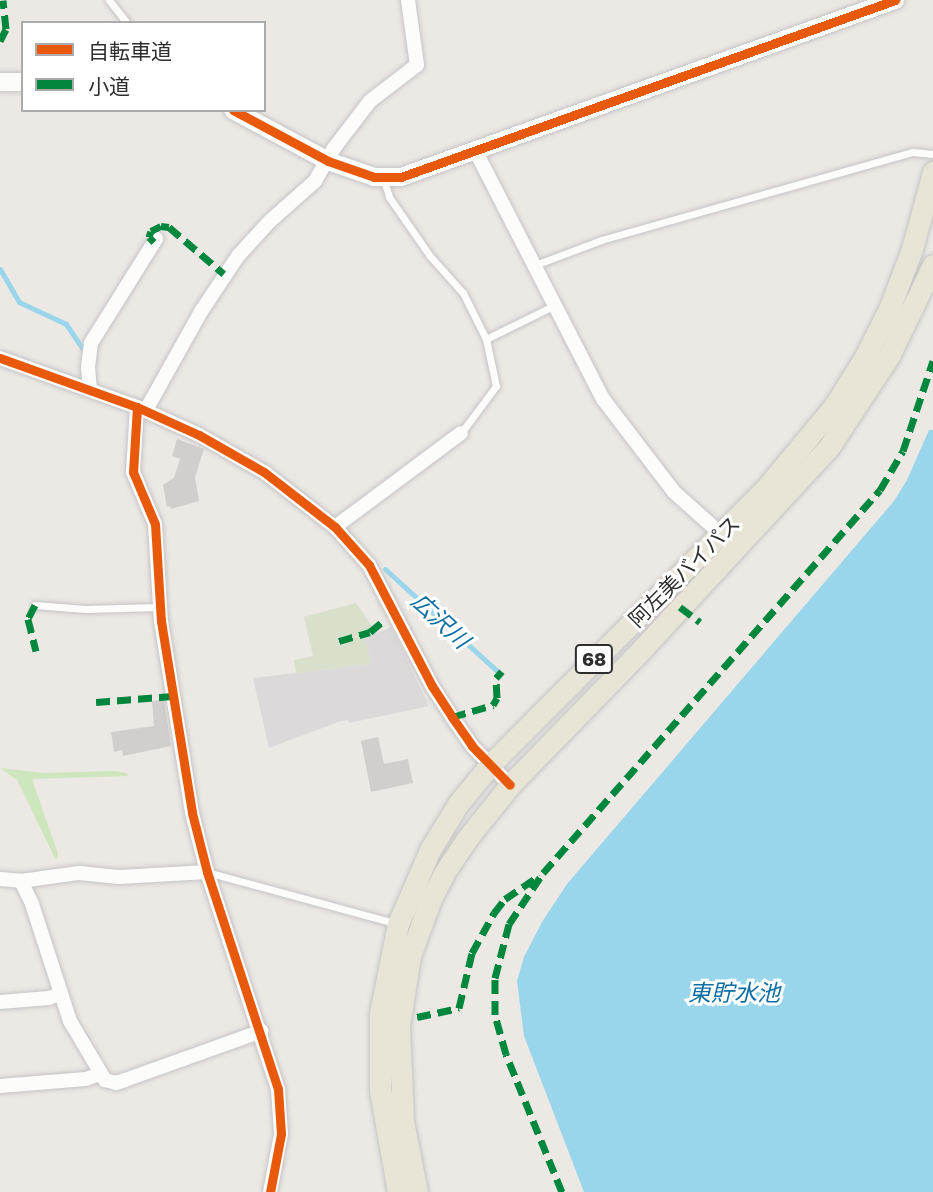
<!DOCTYPE html>
<html>
<head>
<meta charset="utf-8">
<style>
	body { margin:0 }
	#map { position:relative; width:933px; height:1192px; overflow:hidden; background:#ece8e4; font-family:"Golos Text","Noto Sans JP",sans-serif }
	div>[style] { position:absolute }
	[style*='--x'] { left:calc(var(--x)*1px); top:calc(var(--y)*1px); width:calc(var(--w)*1px); rotate:calc(var(--a)*1deg) }
	.industrial>* { inset:0; background:#dcd9db }
	.green>* { inset:0; background:#cee6be }
	.cemetery>* { inset:0; background:#d8e0cc }
	.water>* { inset:0; background:#99d6ec }
	.stream>* { height:5px; margin:-2.5px; padding:0 2.5px; transform-origin:2.5px; border-radius:2.5px; background:#99d6ec }
	.building>* { inset:0; background:#d1cecb }
	.roads { filter:drop-shadow(0 0 2px #c5c4c5) drop-shadow(0 0 2px #c5c4c5) }
	.service>* { height:7px; margin:-3.5px; padding:0 3.5px; transform-origin:3.5px; border-radius:3.5px; background:#fcfcfb }
	.minor>* { height:14px; margin:-7px; padding:0 7px; transform-origin:7px; border-radius:7px; background:#fcfcfb }
	.tertiary>* { height:18px; margin:-9px; padding:0 9px; transform-origin:9px; border-radius:9px; background:#fcfcfb }
	.primary>* { height:21px; margin:-10.5px; padding:0 10.5px; transform-origin:10.5px; border-radius:10.5px; background:#e8e4d6 }
	.quiet>* { height:7px; margin-top:-3.5px; transform-origin:0; background:repeating-linear-gradient(90deg,#00873e 0 14px,transparent 0 21px) }
	.cycleway>* { height:9px; margin:-4.5px; padding:0 4.5px; transform-origin:4.5px; border-radius:4.5px; background:#e8590c }
	span { translate:-50% -50%; white-space:nowrap; text-align:center; line-height:1.15; -webkit-text-stroke:6px #fff; paint-order:stroke }
	.shield-label span { padding:2px 5px; background:#fff; border:2px solid; border-radius:5px; -webkit-text-stroke-width:0 }
	.shield-label { font-size:19px; color:#2e2e2e; font-weight:700 }
	.street-label { font-size:21px; color:#2e2e2e }
	.water-label { font-size:23px; color:#0d6fa3; font-style:italic }
	.legend { position:absolute; left:21px; top:21px; width:245px; height:91px; box-sizing:border-box; background:#fff; border:2px solid #ababab; margin:0; padding:9px 12px; list-style:none; font-size:21px; color:#2e2e2e }
	.legend li { display:flex; align-items:center; gap:14px; height:35px }
	.legend b { width:35px; border:2px solid #ababab }
</style>
</head>
<body>
<div id="map">
	<div class="industrial">
		<i style="clip-path:polygon(391px 627px,429px 706px,349px 723px,348px 720px,341px 721px,269px 748px,253px 678px,371px 664px,365px 638px)"></i>
	</div>
	<div class="green">
		<i style="clip-path:polygon(0 768px,43px 773px,114px 771px,127px 773px,128px 776px,32px 779px,58px 854px,56px 860px,17px 780px)"></i>
	</div>
	<div class="cemetery">
		<i style="clip-path:polygon(356px 603px,377px 633px,365px 638px,371px 664px,296px 673px,294px 660px,313px 656px,304px 617px)"></i>
	</div>
	<div class="water">
		<i style="clip-path:polygon(929px 430px,933px 430px,933px 1192px,584px 1192px,524px 1036px,517px 981px,524px 957px,542px 922px,567px 884px,894px 501px,907px 480px)"></i>
	</div>
	<div class="stream">
		<i style="--x:0;--y:269;--w:38;--a:60"></i>
		<i style="--x:19;--y:302;--w:52;--a:25.1"></i>
		<i style="--x:66;--y:324;--w:29;--a:56"></i>
		<i style="--x:385;--y:569;--w:151;--a:42.3"></i>
	</div>
	<div class="building">
		<i style="clip-path:polygon(177px 439px,204px 449px,195px 477px,199px 501px,171px 509px,170px 506px,167px 507px,163px 485px,174px 478px,180px 459px,172px 456px)"></i>
		<i style="clip-path:polygon(164px 700px,171px 746px,123px 756px,122px 750px,114px 752px,111px 732px,154px 726px,152px 701px)"></i>
		<i style="clip-path:polygon(378px 737px,384px 764px,408px 759px,413px 783px,371px 792px,361px 741px)"></i>
	</div>
	<div class="roads">
		<div class="service">
			<i style="--x:109;--y:0;--w:29;--a:52"></i>
			<i style="--x:383;--y:178;--w:20;--a:72"></i>
			<i style="--x:389;--y:197;--w:72;--a:55.2"></i>
			<i style="--x:430;--y:256;--w:50;--a:48.3"></i>
			<i style="--x:463;--y:293;--w:51;--a:63.4"></i>
			<i style="--x:486;--y:339;--w:48;--a:78"></i>
			<i style="--x:496;--y:386;--w:59;--a:126.7"></i>
			<i style="--x:535;--y:265;--w:71;--a:-20.7"></i>
			<i style="--x:601;--y:240;--w:324;--a:-15.8"></i>
			<i style="--x:913;--y:152;--w:20;--a:6"></i>
			<i style="--x:486;--y:339;--w:75;--a:-26.2"></i>
			<i style="--x:35;--y:605;--w:50;--a:4.6"></i>
			<i style="--x:85;--y:609;--w:75;--a:-1.5"></i>
			<i style="--x:207;--y:872;--w:195;--a:15.2"></i>
		</div>
		<div class="minor">
			<i style="--x:476;--y:152;--w:278;--a:62.8"></i>
			<i style="--x:603;--y:399;--w:117;--a:52.6"></i>
			<i style="--x:674;--y:492;--w:63;--a:41.8"></i>
			<i style="--x:0;--y:358;--w:145;--a:19.7"></i>
			<i style="--x:137;--y:407;--w:68;--a:24.3"></i>
			<i style="--x:199;--y:435;--w:75;--a:29.6"></i>
			<i style="--x:264;--y:472;--w:90;--a:37.8"></i>
			<i style="--x:335;--y:527;--w:51;--a:48.2"></i>
			<i style="--x:369;--y:565;--w:136;--a:62.5"></i>
			<i style="--x:432;--y:686;--w:37;--a:57"></i>
			<i style="--x:452;--y:717;--w:35;--a:55"></i>
			<i style="--x:472;--y:746;--w:54;--a:45.7"></i>
			<i style="--x:90;--y:390;--w:23;--a:-95"></i>
			<i style="--x:88;--y:367;--w:24;--a:-83"></i>
			<i style="--x:91;--y:343;--w:123;--a:-58"></i>
			<i style="--x:137;--y:407;--w:65;--a:93.5"></i>
			<i style="--x:133;--y:472;--w:56;--a:67.1"></i>
			<i style="--x:155;--y:524;--w:97;--a:86.5"></i>
			<i style="--x:161;--y:621;--w:194;--a:80.8"></i>
			<i style="--x:192;--y:813;--w:61;--a:75.7"></i>
			<i style="--x:207;--y:872;--w:228;--a:71.9"></i>
			<i style="--x:278;--y:1089;--w:45;--a:86.2"></i>
			<i style="--x:281;--y:1134;--w:59;--a:100.7"></i>
			<i style="--x:146;--y:410;--w:115;--a:-60.8"></i>
			<i style="--x:202;--y:310;--w:65;--a:-56.3"></i>
			<i style="--x:238;--y:256;--w:47;--a:-47.6"></i>
			<i style="--x:270;--y:221;--w:60;--a:-41.6"></i>
			<i style="--x:315;--y:181;--w:38;--a:-60"></i>
			<i style="--x:334;--y:148;--w:59;--a:-52.5"></i>
			<i style="--x:370;--y:101;--w:59;--a:-37.5"></i>
			<i style="--x:417;--y:65;--w:66;--a:-97.9"></i>
			<i style="--x:335;--y:527;--w:157;--a:-36.7"></i>
			<i style="--x:0;--y:879;--w:21;--a:5"></i>
			<i style="--x:21;--y:881;--w:59;--a:-7.9"></i>
			<i style="--x:79;--y:873;--w:40;--a:5.7"></i>
			<i style="--x:119;--y:877;--w:88;--a:-3.3"></i>
			<i style="--x:21;--y:881;--w:25;--a:64"></i>
			<i style="--x:32;--y:904;--w:123;--a:72"></i>
			<i style="--x:70;--y:1021;--w:69;--a:59.3"></i>
			<i style="--x:105;--y:1080;--w:11;--a:15"></i>
			<i style="--x:116;--y:1083;--w:9;--a:-18"></i>
			<i style="--x:125;--y:1080;--w:145;--a:-19.7"></i>
			<i style="--x:0;--y:1002;--w:49;--a:-4.7"></i>
			<i style="--x:49;--y:998;--w:12;--a:-20"></i>
			<i style="--x:0;--y:1086;--w:86;--a:-4.7"></i>
			<i style="--x:86;--y:1079;--w:15;--a:-20"></i>
		</div>
		<div class="tertiary">
			<i style="--x:0;--y:82;--w:23;--a:0"></i>
			<i style="--x:233;--y:110;--w:108;--a:28.2"></i>
			<i style="--x:328;--y:161;--w:49;--a:19.2"></i>
			<i style="--x:374;--y:177;--w:27;--a:0"></i>
			<i style="--x:401;--y:177;--w:525;--a:-19.71"></i>
		</div>
		<div class="primary">
			<i style="--x:398;--y:1192;--w:104;--a:-100"></i>
			<i style="--x:380;--y:1090;--w:77;--a:-90"></i>
			<i style="--x:380;--y:1013;--w:91;--a:-78.6"></i>
			<i style="--x:398;--y:924;--w:81;--a:-66.6"></i>
			<i style="--x:430;--y:850;--w:54;--a:-58.7"></i>
			<i style="--x:458;--y:804;--w:50;--a:-50.6"></i>
			<i style="--x:490;--y:765;--w:392;--a:-45.1"></i>
			<i style="--x:767;--y:487;--w:107;--a:-50.3"></i>
			<i style="--x:835;--y:405;--w:57;--a:-58"></i>
			<i style="--x:865;--y:357;--w:56;--a:-63.4"></i>
			<i style="--x:890;--y:307;--w:62;--a:-69.2"></i>
			<i style="--x:912;--y:249;--w:80;--a:-74.7"></i>
			<i style="--x:417;--y:1192;--w:72;--a:-101.2"></i>
			<i style="--x:403;--y:1121;--w:95;--a:-92.4"></i>
			<i style="--x:399;--y:1026;--w:71;--a:-81.1"></i>
			<i style="--x:410;--y:956;--w:59;--a:-70"></i>
			<i style="--x:430;--y:901;--w:31;--a:-63"></i>
			<i style="--x:444;--y:873;--w:40;--a:-56"></i>
			<i style="--x:466;--y:840;--w:70;--a:-51.3"></i>
			<i style="--x:510;--y:785;--w:192;--a:-45.8"></i>
			<i style="--x:644;--y:647;--w:272;--a:-47.2"></i>
			<i style="--x:829;--y:447;--w:109;--a:-56.6"></i>
			<i style="--x:889;--y:356;--w:101;--a:-64.2"></i>
		</div>
	</div>
	<div class="quiet">
		<i style="--x:0;--y:41;--w:13;--a:-63"></i>
		<i style="--x:6;--y:29;--w:29;--a:-96"></i>
		<i style="--x:154;--y:242;--w:7;--a:-135"></i>
		<i style="--x:149;--y:237;--w:6;--a:-72"></i>
		<i style="--x:151;--y:231;--w:11;--a:-27"></i>
		<i style="--x:161;--y:226;--w:8;--a:7"></i>
		<i style="--x:169;--y:227;--w:72;--a:40.5"></i>
		<i style="--x:35;--y:605;--w:16;--a:117"></i>
		<i style="--x:28;--y:619;--w:33;--a:76"></i>
		<i style="--x:680;--y:607;--w:25;--a:37"></i>
		<i style="--x:339;--y:641;--w:32;--a:-16"></i>
		<i style="--x:370;--y:632;--w:17;--a:-40"></i>
		<i style="--x:96;--y:702;--w:77;--a:-4.5"></i>
		<i style="--x:452;--y:717;--w:43;--a:-16.3"></i>
		<i style="--x:493;--y:705;--w:8;--a:-60"></i>
		<i style="--x:497;--y:698;--w:20;--a:-93"></i>
		<i style="--x:496;--y:678;--w:9;--a:-49"></i>
		<i style="--x:417;--y:1017;--w:43;--a:-12.1"></i>
		<i style="--x:459;--y:1008;--w:57;--a:-76.7"></i>
		<i style="--x:472;--y:953;--w:46;--a:-61.2"></i>
		<i style="--x:494;--y:913;--w:18;--a:-52"></i>
		<i style="--x:505;--y:899;--w:42;--a:-34.4"></i>
		<i style="--x:562;--y:1192;--w:149;--a:-112.1"></i>
		<i style="--x:506;--y:1054;--w:41;--a:-105.8"></i>
		<i style="--x:495;--y:1015;--w:37;--a:-90"></i>
		<i style="--x:495;--y:978;--w:56;--a:-75.5"></i>
		<i style="--x:509;--y:924;--w:61;--a:-56.3"></i>
		<i style="--x:543;--y:873;--w:510;--a:-48.66"></i>
		<i style="--x:880;--y:490;--w:45;--a:-59.5"></i>
		<i style="--x:903;--y:451;--w:95;--a:-71.6"></i>
	</div>
	<div class="cycleway">
		<i style="--x:233;--y:110;--w:108;--a:28.2"></i>
		<i style="--x:328;--y:161;--w:49;--a:19.2"></i>
		<i style="--x:374;--y:177;--w:27;--a:0"></i>
		<i style="--x:401;--y:177;--w:525;--a:-19.71"></i>
		<i style="--x:0;--y:358;--w:145;--a:19.7"></i>
		<i style="--x:137;--y:407;--w:68;--a:24.3"></i>
		<i style="--x:199;--y:435;--w:75;--a:29.6"></i>
		<i style="--x:264;--y:472;--w:90;--a:37.8"></i>
		<i style="--x:335;--y:527;--w:51;--a:48.2"></i>
		<i style="--x:369;--y:565;--w:136;--a:62.5"></i>
		<i style="--x:432;--y:686;--w:37;--a:57"></i>
		<i style="--x:452;--y:717;--w:35;--a:55"></i>
		<i style="--x:472;--y:746;--w:54;--a:45.7"></i>
		<i style="--x:137;--y:407;--w:65;--a:93.5"></i>
		<i style="--x:133;--y:472;--w:56;--a:67.1"></i>
		<i style="--x:155;--y:524;--w:97;--a:86.5"></i>
		<i style="--x:161;--y:621;--w:194;--a:80.8"></i>
		<i style="--x:192;--y:813;--w:61;--a:75.7"></i>
		<i style="--x:207;--y:872;--w:228;--a:71.9"></i>
		<i style="--x:278;--y:1089;--w:45;--a:86.2"></i>
		<i style="--x:281;--y:1134;--w:59;--a:100.7"></i>
	</div>
	<div class="shield-label">
		<span style="left:594px;top:659px">68</span>
	</div>
	<div class="street-label">
		<span style="left:684px;top:571px;rotate:-45deg">阿左美バイパス</span>
	</div>
	<div class="water-label">
		<span style="left:441px;top:620px;rotate:43deg">広沢川</span>
		<span style="left:734px;top:992px">東貯水池</span>
	</div>
	<ul class="legend">
	<li><b style="height:9px;background:#e8590c"></b>自転車道</li>
	<li><b style="height:9px;background:#00873e"></b>小道</li>
	</ul>
</div>
</body>
</html>
